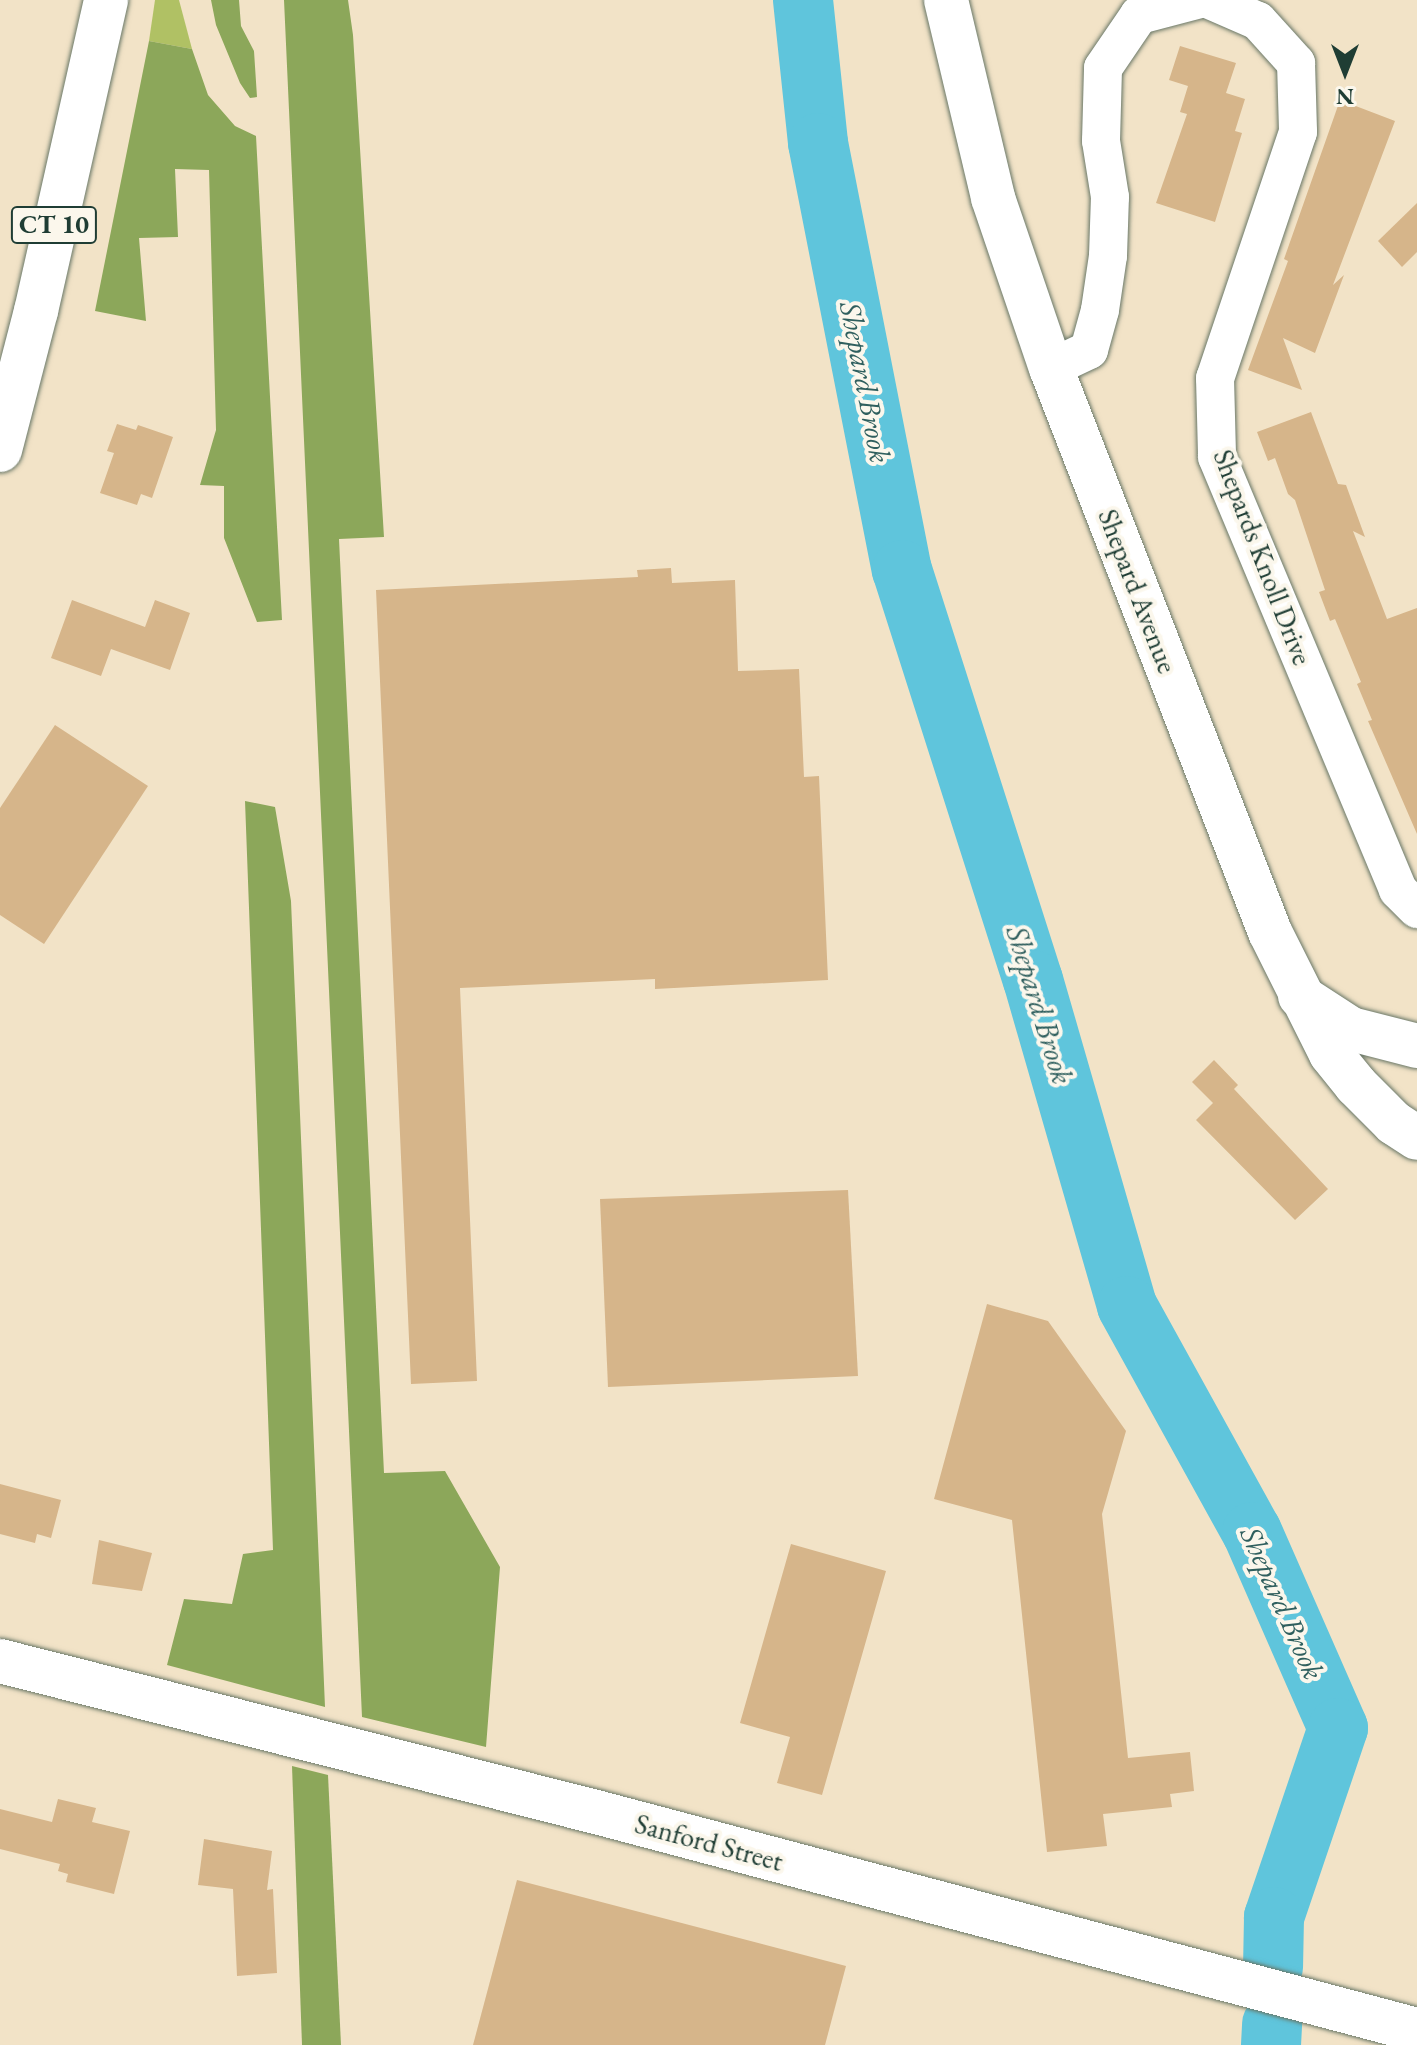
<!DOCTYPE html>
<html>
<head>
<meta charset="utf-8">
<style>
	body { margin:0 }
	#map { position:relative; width:1417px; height:2045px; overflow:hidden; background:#f2e3c7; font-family:"EB Garamond",serif }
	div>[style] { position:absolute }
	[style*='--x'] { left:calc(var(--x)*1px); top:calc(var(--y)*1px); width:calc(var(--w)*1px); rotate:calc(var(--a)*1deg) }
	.green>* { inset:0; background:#b0c164 }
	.forest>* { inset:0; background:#8ca75a }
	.river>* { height:60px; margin:-30px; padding:0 30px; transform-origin:30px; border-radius:30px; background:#5fc5dc }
	.building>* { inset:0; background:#d6b58a }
	.roads { filter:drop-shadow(0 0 2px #697767) drop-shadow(0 0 2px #697767) }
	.minor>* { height:38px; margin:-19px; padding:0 19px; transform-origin:19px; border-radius:19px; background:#fff }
	.tertiary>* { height:44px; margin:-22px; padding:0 22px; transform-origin:22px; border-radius:22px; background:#fff }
	.secondary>* { height:44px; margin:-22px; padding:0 22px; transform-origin:22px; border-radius:22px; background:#fff }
	.primary>* { height:44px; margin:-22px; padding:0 22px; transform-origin:22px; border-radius:22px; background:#fff }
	span { translate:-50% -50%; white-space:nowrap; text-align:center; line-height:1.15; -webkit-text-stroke:8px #fbf7ec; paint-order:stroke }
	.shield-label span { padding:2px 6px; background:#fbf7ec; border:2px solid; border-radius:6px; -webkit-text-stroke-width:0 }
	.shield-label { font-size:26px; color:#1f3d34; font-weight:700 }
	.street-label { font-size:28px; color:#1f3d34 }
	.water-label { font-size:30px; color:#2f5f5e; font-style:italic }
	.north { position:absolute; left:1305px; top:32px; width:80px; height:80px; -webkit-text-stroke:6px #fbf7ec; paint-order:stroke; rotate:180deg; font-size:22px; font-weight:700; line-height:32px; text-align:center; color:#1f3d34 }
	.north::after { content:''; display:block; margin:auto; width:28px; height:36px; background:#1f3d34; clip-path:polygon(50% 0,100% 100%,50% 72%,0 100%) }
</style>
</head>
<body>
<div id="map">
	<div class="green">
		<i style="clip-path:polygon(155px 0,179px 0,192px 49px,149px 41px)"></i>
	</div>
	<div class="forest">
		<i style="clip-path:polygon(211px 0,239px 0,241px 26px,254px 51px,257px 97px,250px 98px,240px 83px,216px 25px)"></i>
		<i style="clip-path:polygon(284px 0,348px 0,353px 35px,384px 537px,339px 539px,384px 1473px,445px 1471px,500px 1567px,486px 1747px,362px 1717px)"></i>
		<i style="clip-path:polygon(149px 41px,192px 49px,208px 95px,235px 126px,256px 136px,282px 620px,257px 622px,224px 538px,224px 486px,200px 485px,216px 430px,209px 170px,175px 169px,178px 237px,139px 238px,146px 321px,95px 311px)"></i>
		<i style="clip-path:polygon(245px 801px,275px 807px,291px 901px,325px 1707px,167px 1665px,184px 1599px,232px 1604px,243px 1554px,273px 1550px)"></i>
		<i style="clip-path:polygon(292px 1766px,328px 1775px,341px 2045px,302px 2045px)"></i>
	</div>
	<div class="river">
		<i style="--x:803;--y:0;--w:144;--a:84"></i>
		<i style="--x:818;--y:143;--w:435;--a:78.9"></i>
		<i style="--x:902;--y:570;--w:430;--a:72.3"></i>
		<i style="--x:1033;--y:980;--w:339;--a:73.9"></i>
		<i style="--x:1127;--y:1306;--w:258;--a:61.1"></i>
		<i style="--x:1252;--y:1532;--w:214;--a:66.3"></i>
		<i style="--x:1338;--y:1728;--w:200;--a:108.7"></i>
		<i style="--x:1274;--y:1917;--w:50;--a:91.1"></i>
		<i style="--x:1271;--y:2045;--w:21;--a:-87"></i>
	</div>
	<div class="building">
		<i style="clip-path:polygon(1180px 46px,1236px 63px,1226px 93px,1245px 99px,1235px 131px,1242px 133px,1215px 222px,1156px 203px,1187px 114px,1180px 112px,1188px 86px,1169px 80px)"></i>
		<i style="clip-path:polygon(1340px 100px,1395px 121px,1333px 285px,1344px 275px,1315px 353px,1283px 338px,1302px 390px,1248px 370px,1288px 261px,1284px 259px)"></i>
		<i style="clip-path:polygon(1417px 203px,1417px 252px,1402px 267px,1378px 241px)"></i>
		<i style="clip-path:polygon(1311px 412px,1338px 484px,1346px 485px,1365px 537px,1353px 531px,1387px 619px,1417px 608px,1417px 834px,1368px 721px,1372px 720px,1357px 684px,1361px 682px,1335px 619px,1330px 621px,1319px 592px,1325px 590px,1295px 500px,1288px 494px,1275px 458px,1268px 461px,1257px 432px)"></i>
		<i style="clip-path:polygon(117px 424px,136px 430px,138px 425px,173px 437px,152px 498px,141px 494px,137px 505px,100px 493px,114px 453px,107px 451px)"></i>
		<i style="clip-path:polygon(671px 568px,672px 583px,735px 580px,738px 671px,799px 669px,804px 777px,819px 776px,828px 980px,655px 989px,655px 979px,460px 988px,477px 1381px,411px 1384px,376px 590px,638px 577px,637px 570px)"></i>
		<i style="clip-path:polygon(72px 600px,145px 627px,155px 600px,190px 613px,170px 670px,111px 649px,101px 676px,51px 658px)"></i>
		<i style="clip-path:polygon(55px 725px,148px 786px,44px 944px,0 915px,0 808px)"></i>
		<i style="clip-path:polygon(1214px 1060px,1238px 1085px,1234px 1089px,1328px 1189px,1295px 1220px,1196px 1120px,1213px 1103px,1192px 1082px)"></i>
		<i style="clip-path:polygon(848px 1190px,858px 1376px,608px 1387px,600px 1199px)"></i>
		<i style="clip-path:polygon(987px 1304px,1048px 1321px,1126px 1431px,1102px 1514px,1128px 1758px,1190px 1752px,1194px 1791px,1170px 1794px,1172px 1807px,1103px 1814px,1107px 1846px,1047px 1852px,1012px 1520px,934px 1499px)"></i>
		<i style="clip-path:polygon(0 1484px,61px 1500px,51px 1538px,37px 1534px,35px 1543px,0 1534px)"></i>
		<i style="clip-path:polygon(99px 1540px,152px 1553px,142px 1591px,92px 1584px)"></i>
		<i style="clip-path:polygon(791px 1544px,886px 1571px,822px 1795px,777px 1783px,790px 1737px,740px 1723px)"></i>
		<i style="clip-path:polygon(58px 1799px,96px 1808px,92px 1822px,130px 1831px,114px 1894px,66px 1882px,68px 1874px,58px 1871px,60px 1864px,0 1849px,0 1809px,52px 1822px)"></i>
		<i style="clip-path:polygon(204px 1839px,272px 1851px,267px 1890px,273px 1889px,277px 1973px,237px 1976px,233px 1889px,198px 1885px)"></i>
		<i style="clip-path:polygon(517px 1880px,846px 1966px,825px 2045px,473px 2045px)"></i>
	</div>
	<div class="roads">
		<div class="minor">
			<i style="--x:1210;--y:0;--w:52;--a:23.6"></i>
			<i style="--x:1258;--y:21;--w:57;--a:47.9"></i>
			<i style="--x:1296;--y:63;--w:69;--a:88.3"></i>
			<i style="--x:1298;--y:132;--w:260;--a:108.6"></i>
			<i style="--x:1215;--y:378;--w:79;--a:88.5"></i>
			<i style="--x:1217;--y:457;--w:469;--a:67.3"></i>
			<i style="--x:1398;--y:890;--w:27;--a:45"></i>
			<i style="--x:1051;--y:368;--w:42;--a:-25.3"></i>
			<i style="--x:1089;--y:350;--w:41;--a:-74.6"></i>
			<i style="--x:1100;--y:310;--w:55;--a:-81.6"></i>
			<i style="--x:1108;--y:256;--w:59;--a:-88.1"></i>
			<i style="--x:1110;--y:197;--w:57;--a:-99.1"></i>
			<i style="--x:1101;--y:141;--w:73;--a:-88.4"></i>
			<i style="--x:1103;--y:68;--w:64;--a:-55.8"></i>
			<i style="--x:1139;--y:15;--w:60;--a:-14.5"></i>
		</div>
		<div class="tertiary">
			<i style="--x:1300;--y:996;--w:61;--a:32.9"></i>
			<i style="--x:1351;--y:1029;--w:68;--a:14.4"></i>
			<i style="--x:0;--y:1661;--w:615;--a:14.22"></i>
			<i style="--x:596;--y:1812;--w:849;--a:14.87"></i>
		</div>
		<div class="secondary">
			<i style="--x:946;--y:0;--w:204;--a:76.6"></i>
			<i style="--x:993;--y:198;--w:180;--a:71.2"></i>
			<i style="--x:1051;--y:368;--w:605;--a:68.78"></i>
			<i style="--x:1270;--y:932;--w:136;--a:63.4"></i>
			<i style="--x:1331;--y:1054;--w:40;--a:51"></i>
			<i style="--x:1356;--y:1085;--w:54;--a:45"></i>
			<i style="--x:1394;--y:1123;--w:27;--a:33"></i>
		</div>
		<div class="primary">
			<i style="--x:0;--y:450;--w:144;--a:-75.5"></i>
			<i style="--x:36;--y:311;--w:319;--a:-77.3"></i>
		</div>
	</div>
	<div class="shield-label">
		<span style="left:54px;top:225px">CT 10</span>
	</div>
	<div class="street-label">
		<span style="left:1263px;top:557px;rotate:69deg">Shepards Knoll Drive</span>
		<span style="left:1138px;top:591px;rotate:69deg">Shepard Avenue</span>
		<span style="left:709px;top:1842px;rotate:15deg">Sanford Street</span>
	</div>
	<div class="water-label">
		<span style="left:865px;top:382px;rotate:79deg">Shepard Brook</span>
		<span style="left:1039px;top:1005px;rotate:73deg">Shepard Brook</span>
		<span style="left:1282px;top:1603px;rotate:66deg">Shepard Brook</span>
	</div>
	<div class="north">N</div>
</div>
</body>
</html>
